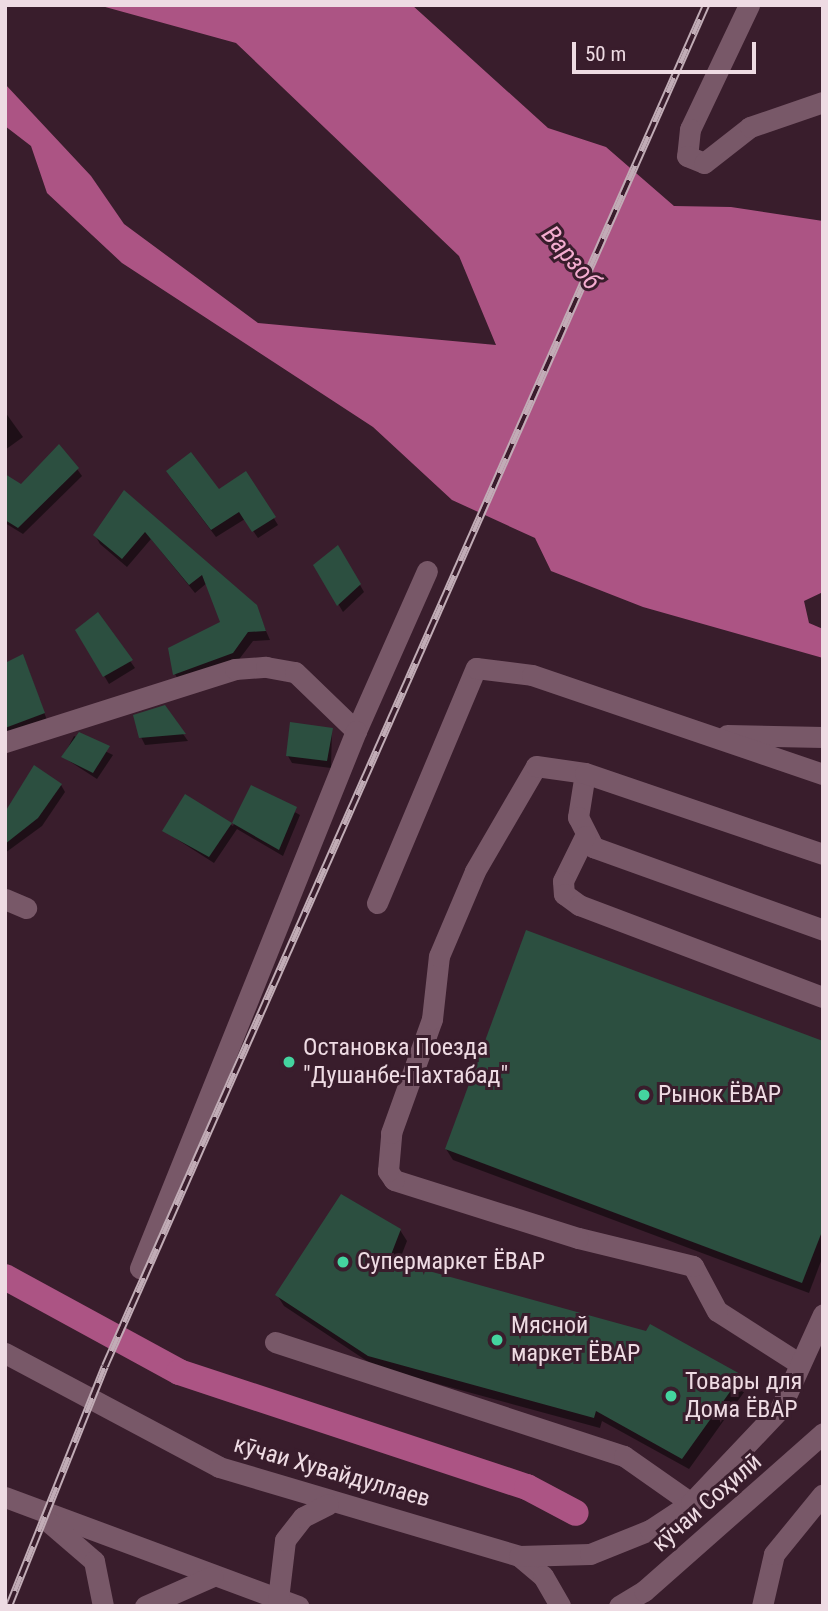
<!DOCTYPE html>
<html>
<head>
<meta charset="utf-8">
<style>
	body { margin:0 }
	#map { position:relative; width:828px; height:1611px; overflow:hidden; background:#391d2c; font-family:"Roboto Condensed",sans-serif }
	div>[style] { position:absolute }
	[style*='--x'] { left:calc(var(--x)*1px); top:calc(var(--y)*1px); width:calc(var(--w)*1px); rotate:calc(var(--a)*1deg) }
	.water>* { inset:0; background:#ac5484 }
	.shadow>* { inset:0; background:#0007 }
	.canal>* { height:26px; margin:-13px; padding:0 13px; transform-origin:13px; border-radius:13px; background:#ac5484 }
	.building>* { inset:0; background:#2c4f40 }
	.minor>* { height:21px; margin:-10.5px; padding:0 10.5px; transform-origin:10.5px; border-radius:10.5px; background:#785868 }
	.rail>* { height:8px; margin-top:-4px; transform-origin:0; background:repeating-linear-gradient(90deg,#391d2c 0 16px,#c1acb6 0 32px); box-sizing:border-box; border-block:2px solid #c1acb6 }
	.dots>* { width:19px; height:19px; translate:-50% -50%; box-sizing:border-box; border:4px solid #391d2c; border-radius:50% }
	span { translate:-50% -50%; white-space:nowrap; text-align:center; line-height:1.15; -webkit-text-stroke:6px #391d2c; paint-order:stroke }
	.poi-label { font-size:24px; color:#eedbe3 }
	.left { translate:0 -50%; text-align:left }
	.street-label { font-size:24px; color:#eedbe3 }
	.water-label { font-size:26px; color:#f4add0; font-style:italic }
	.frame { position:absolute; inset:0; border:7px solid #eedbe3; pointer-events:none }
	.scale { position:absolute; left:572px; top:42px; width:184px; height:32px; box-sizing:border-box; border:4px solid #eedbe3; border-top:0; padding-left:9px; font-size:21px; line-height:24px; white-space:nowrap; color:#eedbe3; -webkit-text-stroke:5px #391d2c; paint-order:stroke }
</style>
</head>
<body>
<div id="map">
	<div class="water">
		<i style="clip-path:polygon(98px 5px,412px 5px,548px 128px,606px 147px,674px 206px,731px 207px,823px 221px,823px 592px,804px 601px,809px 623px,823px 629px,823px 658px,643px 607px,551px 571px,535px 538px,452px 500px,373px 427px,122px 263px,47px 193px,31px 146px,5px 126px,5px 84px,91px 176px,124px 224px,258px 323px,496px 345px,459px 256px,236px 43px)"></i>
	</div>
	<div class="shadow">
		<i style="clip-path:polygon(5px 412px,23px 437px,5px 450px)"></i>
		<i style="clip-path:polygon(77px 469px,82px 476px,23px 534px,5px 523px,5px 489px)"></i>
		<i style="clip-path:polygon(246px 473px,278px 525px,258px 538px,245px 519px,216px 537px,172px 479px,218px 491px)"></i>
		<i style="clip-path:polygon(125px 493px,255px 606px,270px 640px,253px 641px,237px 662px,180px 683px,175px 674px,222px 623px,207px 583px,195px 593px,151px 539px,127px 567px,100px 544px,95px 535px)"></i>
		<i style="clip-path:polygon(338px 547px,364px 592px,343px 612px,315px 565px)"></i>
		<i style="clip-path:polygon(98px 615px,135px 668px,109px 684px,78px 631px)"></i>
		<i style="clip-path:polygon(26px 663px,48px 723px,5px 736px,5px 694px)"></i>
		<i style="clip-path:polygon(164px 707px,188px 741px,145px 745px,141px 737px)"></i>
		<i style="clip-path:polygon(332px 729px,331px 768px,292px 763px,288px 756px)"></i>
		<i style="clip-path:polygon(74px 736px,113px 755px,97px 779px,63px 757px)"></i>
		<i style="clip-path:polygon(61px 785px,65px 792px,42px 826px,5px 853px,5px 816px)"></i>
		<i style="clip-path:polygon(252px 788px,300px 815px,283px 856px,237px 829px,214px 863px,164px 831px,185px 796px,233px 826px)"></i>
		<i style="clip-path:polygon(823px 1043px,823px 1256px,809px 1293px,453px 1160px,446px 1149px)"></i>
		<i style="clip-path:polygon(400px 1230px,407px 1241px,398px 1264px,647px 1333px,651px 1326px,741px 1377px,747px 1388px,689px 1469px,602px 1421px,600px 1428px,376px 1367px,284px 1306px,277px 1295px)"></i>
	</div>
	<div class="canal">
		<i style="--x:5;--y:1277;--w:198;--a:28.6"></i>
		<i style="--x:179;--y:1372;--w:367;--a:18.3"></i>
		<i style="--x:527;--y:1487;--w:55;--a:28"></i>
	</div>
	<div class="building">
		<i style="clip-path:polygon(59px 444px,79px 468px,18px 528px,5px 520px,5px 474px,21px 484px)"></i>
		<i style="clip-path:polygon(191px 452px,219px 489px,246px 471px,276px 517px,252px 532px,239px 512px,211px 530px,166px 471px)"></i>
		<i style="clip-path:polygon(124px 490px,257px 605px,266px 631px,248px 632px,233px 653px,173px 675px,168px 648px,220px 622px,202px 575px,189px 585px,145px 532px,122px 559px,93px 535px)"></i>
		<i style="clip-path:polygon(338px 545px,361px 584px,337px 606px,313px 565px)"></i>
		<i style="clip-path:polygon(98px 612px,133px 660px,103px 677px,75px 630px)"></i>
		<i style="clip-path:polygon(23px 654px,45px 713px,5px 728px,5px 663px)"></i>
		<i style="clip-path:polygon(165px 705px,186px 734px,139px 738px,133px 715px)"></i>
		<i style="clip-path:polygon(290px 722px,333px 728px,327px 761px,286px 756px)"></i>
		<i style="clip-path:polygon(79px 732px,110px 746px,93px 773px,61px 757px)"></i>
		<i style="clip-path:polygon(34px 765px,62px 784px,38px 818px,5px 844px,5px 812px)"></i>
		<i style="clip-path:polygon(251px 785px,297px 807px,279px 850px,232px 823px)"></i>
		<i style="clip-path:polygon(185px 794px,232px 823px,209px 857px,162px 831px)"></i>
		<i style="clip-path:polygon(526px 930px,823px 1041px,823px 1229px,802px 1283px,445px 1149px)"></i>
		<i style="clip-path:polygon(341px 1194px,401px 1229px,389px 1260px,646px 1331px,650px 1324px,742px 1375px,682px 1459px,596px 1411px,594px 1418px,368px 1356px,275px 1295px)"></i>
	</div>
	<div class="minor">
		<i style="--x:749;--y:5;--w:137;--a:115.4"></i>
		<i style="--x:690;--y:129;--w:27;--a:96"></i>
		<i style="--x:687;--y:156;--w:18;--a:22"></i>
		<i style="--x:704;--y:163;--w:58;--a:-38"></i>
		<i style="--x:750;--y:127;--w:77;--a:-18.9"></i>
		<i style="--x:356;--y:731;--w:175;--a:-66.1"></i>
		<i style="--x:727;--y:735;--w:96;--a:1.2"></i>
		<i style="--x:5;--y:742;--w:241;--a:-17.6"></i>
		<i style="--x:235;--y:669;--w:31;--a:-4"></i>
		<i style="--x:266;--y:667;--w:29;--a:10"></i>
		<i style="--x:295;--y:672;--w:85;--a:44"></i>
		<i style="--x:356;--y:731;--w:579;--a:111.91"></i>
		<i style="--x:585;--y:773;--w:45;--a:99"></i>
		<i style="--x:578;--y:817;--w:34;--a:63"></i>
		<i style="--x:593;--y:847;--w:245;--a:19.8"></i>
		<i style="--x:585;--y:836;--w:50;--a:116.1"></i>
		<i style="--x:563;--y:881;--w:13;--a:86"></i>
		<i style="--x:564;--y:894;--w:19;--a:36"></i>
		<i style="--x:579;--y:905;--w:261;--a:20.7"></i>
		<i style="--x:5;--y:899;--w:23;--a:23"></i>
		<i style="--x:377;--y:903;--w:255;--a:-67.2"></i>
		<i style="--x:476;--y:668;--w:56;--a:7.1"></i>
		<i style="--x:532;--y:675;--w:307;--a:18.8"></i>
		<i style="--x:275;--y:1342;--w:367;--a:18.1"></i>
		<i style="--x:624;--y:1456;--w:82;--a:35"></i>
		<i style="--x:5;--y:1353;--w:242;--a:28"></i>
		<i style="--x:219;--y:1467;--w:313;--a:16.5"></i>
		<i style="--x:519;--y:1556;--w:31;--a:40"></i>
		<i style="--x:543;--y:1576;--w:34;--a:60"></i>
		<i style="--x:800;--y:1364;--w:98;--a:-147.4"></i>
		<i style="--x:717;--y:1311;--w:51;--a:-118.1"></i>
		<i style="--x:693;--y:1266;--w:118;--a:-166.3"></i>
		<i style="--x:578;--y:1238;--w:193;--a:-162.5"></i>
		<i style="--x:394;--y:1180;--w:11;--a:-124"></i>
		<i style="--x:388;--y:1171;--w:38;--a:-85"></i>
		<i style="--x:391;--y:1133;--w:121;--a:-70.2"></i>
		<i style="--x:432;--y:1019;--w:63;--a:-83.7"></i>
		<i style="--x:439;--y:956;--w:92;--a:-67"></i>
		<i style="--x:475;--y:871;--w:121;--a:-59.8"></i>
		<i style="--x:536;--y:766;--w:49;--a:8.1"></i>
		<i style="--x:585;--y:773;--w:251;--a:18.8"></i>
		<i style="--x:5;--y:1497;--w:313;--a:20.4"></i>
		<i style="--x:50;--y:1523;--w:58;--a:40.8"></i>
		<i style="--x:94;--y:1561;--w:46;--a:78.7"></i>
		<i style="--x:519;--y:1556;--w:71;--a:-1.6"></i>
		<i style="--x:590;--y:1554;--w:65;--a:-21.8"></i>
		<i style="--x:650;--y:1530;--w:49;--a:-33.4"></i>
		<i style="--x:691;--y:1503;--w:129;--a:-46.6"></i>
		<i style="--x:780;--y:1409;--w:104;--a:-65.6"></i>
		<i style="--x:278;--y:1599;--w:59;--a:-83.2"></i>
		<i style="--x:285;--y:1540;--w:29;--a:-52"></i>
		<i style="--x:303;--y:1517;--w:28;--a:-27"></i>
		<i style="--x:145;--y:1606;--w:74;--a:-23.8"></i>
		<i style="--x:619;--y:1606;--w:29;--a:-31"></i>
		<i style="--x:644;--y:1591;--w:239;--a:-41.4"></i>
		<i style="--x:762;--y:1606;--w:53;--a:-77"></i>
		<i style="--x:774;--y:1554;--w:77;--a:-50.8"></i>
	</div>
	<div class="rail">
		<i style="--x:9;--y:1606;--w:258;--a:-68.2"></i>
		<i style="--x:105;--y:1366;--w:1488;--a:-66.17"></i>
	</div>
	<div class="dots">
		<i style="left:289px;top:1062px;background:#44d49f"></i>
		<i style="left:644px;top:1095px;background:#44d49f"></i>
		<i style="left:343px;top:1262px;background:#44d49f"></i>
		<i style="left:497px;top:1340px;background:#44d49f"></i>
		<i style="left:671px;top:1396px;background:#44d49f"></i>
	</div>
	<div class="poi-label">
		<span class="left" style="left:303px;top:1062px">Остановка Поезда<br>"Душанбе-Пахтабад"</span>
		<span class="left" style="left:658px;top:1095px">Рынок ЁВАР</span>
		<span class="left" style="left:357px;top:1262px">Супермаркет ЁВАР</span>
		<span class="left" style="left:511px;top:1340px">Мясной<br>маркет ЁВАР</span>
		<span class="left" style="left:685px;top:1396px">Товары для<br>Дома ЁВАР</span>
	</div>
	<div class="street-label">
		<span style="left:332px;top:1472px;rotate:16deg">кӯчаи Хувайдуллаев</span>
		<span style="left:707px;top:1503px;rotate:-41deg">кӯчаи Соҳилӣ</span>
	</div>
	<div class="water-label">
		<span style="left:571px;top:258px;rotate:49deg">Варзоб</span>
	</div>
	<div class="frame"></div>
	<div class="scale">50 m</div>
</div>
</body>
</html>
